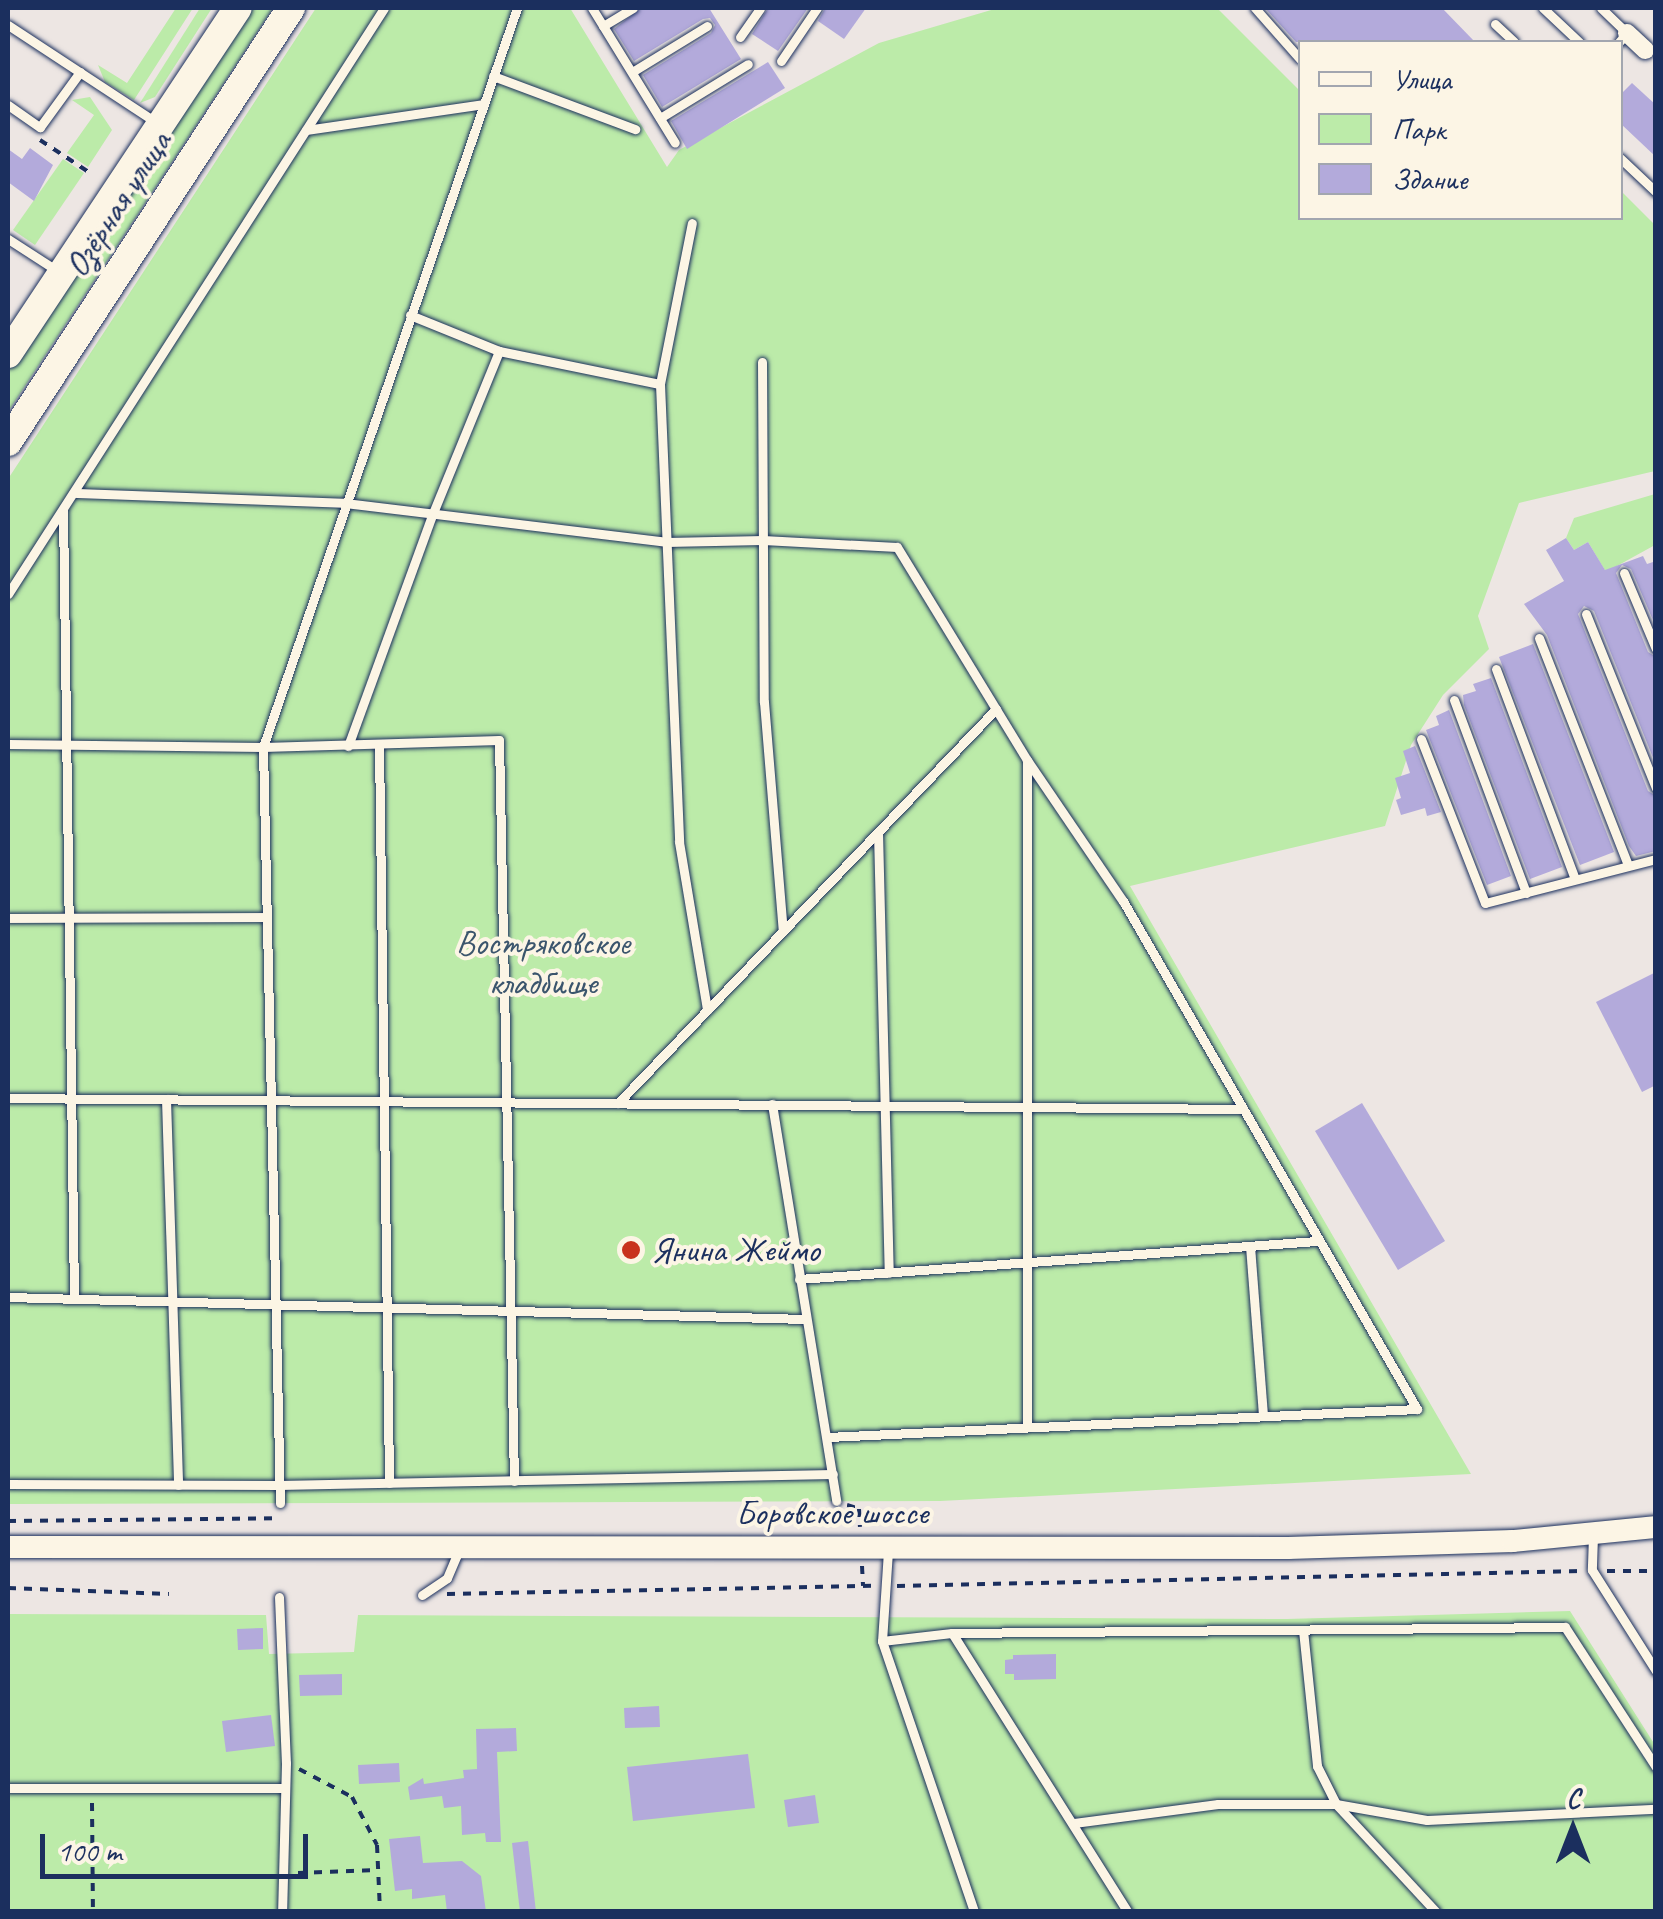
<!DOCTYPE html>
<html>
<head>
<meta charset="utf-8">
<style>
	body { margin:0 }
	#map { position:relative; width:1663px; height:1919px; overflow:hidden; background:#ede6e3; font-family:Caveat,sans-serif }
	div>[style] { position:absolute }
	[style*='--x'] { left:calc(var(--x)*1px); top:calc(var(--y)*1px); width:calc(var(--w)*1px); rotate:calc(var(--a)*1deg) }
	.green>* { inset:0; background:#bceba9 }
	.building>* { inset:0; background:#b3aadb }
	.path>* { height:4px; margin-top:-2px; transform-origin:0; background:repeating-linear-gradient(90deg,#1b2f5e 0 8px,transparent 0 16px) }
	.roads { filter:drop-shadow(0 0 2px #1b2f5e) drop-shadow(0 0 2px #1b2f5e) }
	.service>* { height:9px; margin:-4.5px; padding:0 4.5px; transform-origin:4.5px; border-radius:4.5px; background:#fcf5e5 }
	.minor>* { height:18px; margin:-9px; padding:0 9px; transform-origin:9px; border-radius:9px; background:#fcf5e5 }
	.tertiary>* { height:22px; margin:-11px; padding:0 11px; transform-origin:11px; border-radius:11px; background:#fcf5e5 }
	.primary>* { height:28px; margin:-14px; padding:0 14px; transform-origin:14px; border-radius:14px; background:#fcf5e5 }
	.dots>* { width:28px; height:28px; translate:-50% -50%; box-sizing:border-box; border:5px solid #fcf5e5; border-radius:50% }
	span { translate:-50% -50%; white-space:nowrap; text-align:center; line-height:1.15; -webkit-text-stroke:8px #fcf5e5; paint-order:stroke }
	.street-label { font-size:35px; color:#1b2f5e }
	.park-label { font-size:35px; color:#3b556d }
	.poi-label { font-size:35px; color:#1b2f5e }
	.left { translate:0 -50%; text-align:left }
	.frame { position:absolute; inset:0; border:10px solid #1b2f5e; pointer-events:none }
	.legend { position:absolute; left:1298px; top:40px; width:325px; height:180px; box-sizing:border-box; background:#fcf5e5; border:2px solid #a2a6af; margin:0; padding:12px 18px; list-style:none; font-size:30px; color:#1b2f5e }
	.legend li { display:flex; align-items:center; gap:20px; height:50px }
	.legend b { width:50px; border:2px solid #a2a6af }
	.north { position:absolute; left:1523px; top:1779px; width:100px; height:100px; -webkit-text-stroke:8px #fcf5e5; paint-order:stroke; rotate:0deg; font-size:28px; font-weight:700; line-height:40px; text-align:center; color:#1b2f5e }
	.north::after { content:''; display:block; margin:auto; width:35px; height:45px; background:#1b2f5e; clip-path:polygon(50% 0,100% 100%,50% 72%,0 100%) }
	.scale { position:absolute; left:40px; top:1834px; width:268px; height:45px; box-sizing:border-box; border:5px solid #1b2f5e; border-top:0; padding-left:12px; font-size:30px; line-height:35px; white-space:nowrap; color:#1b2f5e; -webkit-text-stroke:8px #fcf5e5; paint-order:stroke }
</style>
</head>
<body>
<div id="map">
	<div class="green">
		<i style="clip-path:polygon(176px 8px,193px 8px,134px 100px,105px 82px,98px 65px,127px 83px)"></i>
		<i style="clip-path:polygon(200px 8px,212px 8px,155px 97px,140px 103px)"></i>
		<i style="clip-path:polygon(249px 8px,273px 8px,8px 412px,8px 370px)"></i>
		<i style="clip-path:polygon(316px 8px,570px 8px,667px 167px,679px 150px,879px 43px,998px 8px,1217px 8px,1300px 91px,1300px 218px,1620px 218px,1621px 191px,1655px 225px,1655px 471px,1519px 503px,1478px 616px,1489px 649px,1443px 695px,1411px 745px,1385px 826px,1130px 886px,1471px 1474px,940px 1501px,8px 1504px,8px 479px)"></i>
		<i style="clip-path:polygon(90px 97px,112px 130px,88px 167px,67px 153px,94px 115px,72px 100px)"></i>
		<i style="clip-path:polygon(63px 159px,84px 173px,35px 245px,13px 230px)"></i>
		<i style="clip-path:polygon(1655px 494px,1655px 545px,1606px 572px,1588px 542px,1574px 550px,1566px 538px,1574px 518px)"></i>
		<i style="clip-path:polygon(1570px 1611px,1655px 1745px,1655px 1911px,8px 1912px,8px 1614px,266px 1615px,269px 1654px,354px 1652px,358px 1615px,1287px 1619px)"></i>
	</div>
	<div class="building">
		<i style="clip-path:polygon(641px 8px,709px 8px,741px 59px,662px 107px,643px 75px,711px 33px,715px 25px,710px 18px,703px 19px,634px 61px,614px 29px)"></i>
		<i style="clip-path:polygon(768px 8px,808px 8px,778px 51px,752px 34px)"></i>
		<i style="clip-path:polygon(825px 8px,866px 8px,844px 39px,818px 21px)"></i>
		<i style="clip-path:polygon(1265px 8px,1442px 8px,1475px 42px,1296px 42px)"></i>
		<i style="clip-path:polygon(768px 62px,785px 88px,687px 149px,671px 121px)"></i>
		<i style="clip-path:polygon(1632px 83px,1656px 105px,1656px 157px,1620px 123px,1620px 95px)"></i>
		<i style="clip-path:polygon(30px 148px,53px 165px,34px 201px,8px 182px,8px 149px,22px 159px)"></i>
		<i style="clip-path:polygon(1566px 538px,1574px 550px,1588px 542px,1605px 570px,1643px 556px,1647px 564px,1656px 561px,1656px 627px,1631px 569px,1622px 565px,1616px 573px,1648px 652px,1656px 657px,1656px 765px,1594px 611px,1584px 606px,1578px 614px,1648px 791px,1656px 796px,1656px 851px,1636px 856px,1629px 846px,1547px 635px,1524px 604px,1564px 581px,1546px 550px)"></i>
		<i style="clip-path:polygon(1533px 644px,1614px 852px,1580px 865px,1499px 657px)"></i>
		<i style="clip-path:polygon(1491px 678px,1562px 867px,1530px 879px,1464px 705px,1463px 695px,1476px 691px,1473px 684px)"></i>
		<i style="clip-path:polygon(1449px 710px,1511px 876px,1487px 885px,1426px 730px,1439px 725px,1436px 716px)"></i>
		<i style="clip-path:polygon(1415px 746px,1441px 812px,1427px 816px,1425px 808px,1401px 815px,1396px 800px,1401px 798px,1395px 778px,1410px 773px,1403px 751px)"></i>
		<i style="clip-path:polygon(1656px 972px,1656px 1085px,1642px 1092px,1596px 1002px)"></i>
		<i style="clip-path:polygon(1362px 1103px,1445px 1241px,1398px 1270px,1315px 1131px)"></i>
		<i style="clip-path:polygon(263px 1628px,263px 1649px,238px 1650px,237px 1629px)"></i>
		<i style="clip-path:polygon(1056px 1654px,1056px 1679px,1014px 1680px,1014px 1674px,1005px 1674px,1005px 1660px,1013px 1659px,1013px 1655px)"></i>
		<i style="clip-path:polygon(342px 1674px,342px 1695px,300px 1696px,299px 1675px)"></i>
		<i style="clip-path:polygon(659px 1706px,660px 1727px,625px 1728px,624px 1708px)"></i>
		<i style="clip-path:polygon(271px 1715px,275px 1746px,226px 1752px,222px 1721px)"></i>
		<i style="clip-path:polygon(516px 1728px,517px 1751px,497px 1752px,501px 1842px,486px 1842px,485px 1833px,462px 1835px,461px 1806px,444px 1808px,442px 1796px,410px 1800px,408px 1787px,423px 1778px,424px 1784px,464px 1778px,463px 1770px,477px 1769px,476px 1729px)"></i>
		<i style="clip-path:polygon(748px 1754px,755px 1808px,633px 1821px,627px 1767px)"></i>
		<i style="clip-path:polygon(399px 1763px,400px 1782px,359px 1784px,358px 1765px)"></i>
		<i style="clip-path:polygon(815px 1795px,819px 1823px,788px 1827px,784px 1800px)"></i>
		<i style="clip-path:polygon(420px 1836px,423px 1863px,462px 1861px,481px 1876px,486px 1912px,447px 1912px,445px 1895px,412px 1899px,412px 1889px,395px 1891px,389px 1839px)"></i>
		<i style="clip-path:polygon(528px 1841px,536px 1912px,520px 1912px,512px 1843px)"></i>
	</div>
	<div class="path">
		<i style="--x:40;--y:140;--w:60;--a:33.4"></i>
		<i style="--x:847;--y:1505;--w:13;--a:18"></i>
		<i style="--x:859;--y:1509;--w:18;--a:87"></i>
		<i style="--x:8;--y:1521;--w:270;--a:-0.6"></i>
		<i style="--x:862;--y:1566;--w:20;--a:87"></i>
		<i style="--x:1607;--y:1571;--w:49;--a:0"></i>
		<i style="--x:897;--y:1586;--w:685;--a:-1.25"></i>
		<i style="--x:8;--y:1588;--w:161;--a:2.1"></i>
		<i style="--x:447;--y:1594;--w:425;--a:-1.1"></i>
		<i style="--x:299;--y:1769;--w:60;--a:27.8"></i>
		<i style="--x:352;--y:1797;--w:54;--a:62.5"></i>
		<i style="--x:377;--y:1845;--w:67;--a:87.4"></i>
		<i style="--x:92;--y:1803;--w:109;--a:89.5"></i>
		<i style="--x:298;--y:1873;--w:79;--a:-2.2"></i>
	</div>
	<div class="roads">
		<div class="service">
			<i style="--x:592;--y:8;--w:158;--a:58.4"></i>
			<i style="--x:1255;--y:8;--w:68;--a:48.6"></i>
			<i style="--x:1543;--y:8;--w:50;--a:43.4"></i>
			<i style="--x:1601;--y:8;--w:36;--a:44"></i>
			<i style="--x:1627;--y:33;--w:12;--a:132"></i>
			<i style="--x:1495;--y:24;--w:26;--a:43"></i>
			<i style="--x:8;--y:25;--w:178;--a:33.3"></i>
			<i style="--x:603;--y:26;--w:35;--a:-31"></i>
			<i style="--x:740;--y:37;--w:35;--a:-55"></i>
			<i style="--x:781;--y:61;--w:64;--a:-55.8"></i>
			<i style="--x:632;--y:72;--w:88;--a:-31.5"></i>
			<i style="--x:493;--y:76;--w:152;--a:20.5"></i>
			<i style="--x:8;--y:105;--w:39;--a:35"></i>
			<i style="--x:40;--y:127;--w:68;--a:-54"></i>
			<i style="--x:660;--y:118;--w:103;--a:-31.5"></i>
			<i style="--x:306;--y:130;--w:180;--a:-8.3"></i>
			<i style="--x:1620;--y:158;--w:50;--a:43.4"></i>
			<i style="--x:8;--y:239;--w:61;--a:32.9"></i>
			<i style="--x:410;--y:315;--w:96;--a:22"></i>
			<i style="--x:499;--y:351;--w:164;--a:11.6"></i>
			<i style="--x:660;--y:384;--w:458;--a:87.6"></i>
			<i style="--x:679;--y:842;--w:170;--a:80.5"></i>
			<i style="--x:762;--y:362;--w:340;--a:89.7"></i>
			<i style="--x:764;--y:702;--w:230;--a:85.3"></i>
			<i style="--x:660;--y:384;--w:164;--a:-78.8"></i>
			<i style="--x:75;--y:493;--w:270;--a:2.1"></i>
			<i style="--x:345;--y:503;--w:323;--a:6.9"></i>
			<i style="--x:666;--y:542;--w:97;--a:-1.2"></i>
			<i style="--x:763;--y:540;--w:134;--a:3"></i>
			<i style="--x:897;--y:547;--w:250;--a:58.6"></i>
			<i style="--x:1027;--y:760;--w:171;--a:55.8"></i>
			<i style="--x:1123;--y:901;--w:587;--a:59.94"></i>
			<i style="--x:1417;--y:1409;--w:590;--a:177.28"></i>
			<i style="--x:63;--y:510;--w:788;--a:89.2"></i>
			<i style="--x:1624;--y:573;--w:82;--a:67.2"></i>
			<i style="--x:8;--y:594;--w:696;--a:-57.31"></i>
			<i style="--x:1586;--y:614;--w:188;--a:68.1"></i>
			<i style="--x:1539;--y:638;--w:244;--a:68.6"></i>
			<i style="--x:1496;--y:669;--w:224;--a:69.4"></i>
			<i style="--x:1454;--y:700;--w:206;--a:69.5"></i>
			<i style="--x:1421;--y:739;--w:176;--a:68.7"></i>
			<i style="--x:1485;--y:903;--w:177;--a:-14.4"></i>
			<i style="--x:8;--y:744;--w:255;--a:0.7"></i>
			<i style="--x:263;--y:747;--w:236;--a:-1.7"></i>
			<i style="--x:499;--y:740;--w:741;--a:88.84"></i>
			<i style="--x:379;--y:745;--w:738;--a:89.22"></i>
			<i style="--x:348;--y:746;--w:248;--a:-70"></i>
			<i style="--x:433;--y:513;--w:175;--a:-67.8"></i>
			<i style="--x:878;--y:832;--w:441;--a:88.6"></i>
			<i style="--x:8;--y:918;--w:259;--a:-0.2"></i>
			<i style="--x:8;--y:1098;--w:1235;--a:0.51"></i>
			<i style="--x:166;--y:1099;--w:386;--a:88.2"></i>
			<i style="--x:618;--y:1103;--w:546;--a:-46.19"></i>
			<i style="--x:772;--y:1104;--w:402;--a:80.8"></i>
			<i style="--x:1250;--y:1246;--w:170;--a:85.6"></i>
			<i style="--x:799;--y:1279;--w:519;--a:-4.2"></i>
			<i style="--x:8;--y:1297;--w:798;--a:1.58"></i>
			<i style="--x:1027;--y:1427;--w:665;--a:-90"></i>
			<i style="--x:8;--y:1484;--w:271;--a:0.2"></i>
			<i style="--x:279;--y:1485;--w:554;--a:-1.14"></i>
			<i style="--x:280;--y:1503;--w:756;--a:-91.29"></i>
			<i style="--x:263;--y:747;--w:781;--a:-71.03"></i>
			<i style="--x:1593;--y:1536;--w:34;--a:92"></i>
			<i style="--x:1592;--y:1570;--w:120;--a:57.6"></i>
			<i style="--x:888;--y:1551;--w:90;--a:93.8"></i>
			<i style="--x:882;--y:1641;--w:286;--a:71.2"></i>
			<i style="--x:422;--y:1595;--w:30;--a:-34"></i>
			<i style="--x:447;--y:1578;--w:33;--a:-67"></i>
			<i style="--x:279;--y:1597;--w:166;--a:87.6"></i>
			<i style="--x:286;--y:1763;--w:149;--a:91.5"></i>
			<i style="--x:1303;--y:1630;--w:137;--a:84.1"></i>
			<i style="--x:1317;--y:1766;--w:42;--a:63.4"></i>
			<i style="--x:1336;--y:1804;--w:147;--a:47.2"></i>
			<i style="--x:952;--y:1633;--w:330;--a:57.8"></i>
			<i style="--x:882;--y:1641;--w:70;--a:-6.5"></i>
			<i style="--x:952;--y:1633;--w:613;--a:-0.56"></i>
			<i style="--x:1565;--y:1627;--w:167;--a:57"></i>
			<i style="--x:8;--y:1788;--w:277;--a:0"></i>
			<i style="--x:1074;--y:1823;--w:145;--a:-7.5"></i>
			<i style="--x:1218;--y:1804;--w:118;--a:0"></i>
			<i style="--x:1336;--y:1804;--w:92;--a:10"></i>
			<i style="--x:1427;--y:1820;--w:229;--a:-2.8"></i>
		</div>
		<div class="minor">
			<i style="--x:1627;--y:33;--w:25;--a:43"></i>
		</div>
		<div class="tertiary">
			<i style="--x:8;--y:1547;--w:1280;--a:0.04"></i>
			<i style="--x:1288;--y:1548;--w:225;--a:-1.8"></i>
			<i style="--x:1513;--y:1541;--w:144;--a:-5.6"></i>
		</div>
		<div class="primary">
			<i style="--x:8;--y:354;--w:415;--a:-56.4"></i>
			<i style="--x:8;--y:442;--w:518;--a:-56.89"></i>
		</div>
	</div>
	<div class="dots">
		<i style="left:631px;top:1250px;background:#c8321e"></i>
	</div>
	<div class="street-label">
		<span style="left:118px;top:204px;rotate:-57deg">Озёрная улица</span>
		<span style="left:832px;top:1513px">Боровское шоссе</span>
	</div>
	<div class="park-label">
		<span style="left:543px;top:963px">Востряковское<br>кладбище</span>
	</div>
	<div class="poi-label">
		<span class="left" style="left:651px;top:1250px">Янина Жеймо</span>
	</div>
	<div class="frame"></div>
	<ul class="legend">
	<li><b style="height:12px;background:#fcf5e5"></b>Улица</li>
	<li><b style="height:28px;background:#bceba9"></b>Парк</li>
	<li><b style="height:28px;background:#b3aadb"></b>Здание</li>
	</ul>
	<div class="north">С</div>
	<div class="scale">100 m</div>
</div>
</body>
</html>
